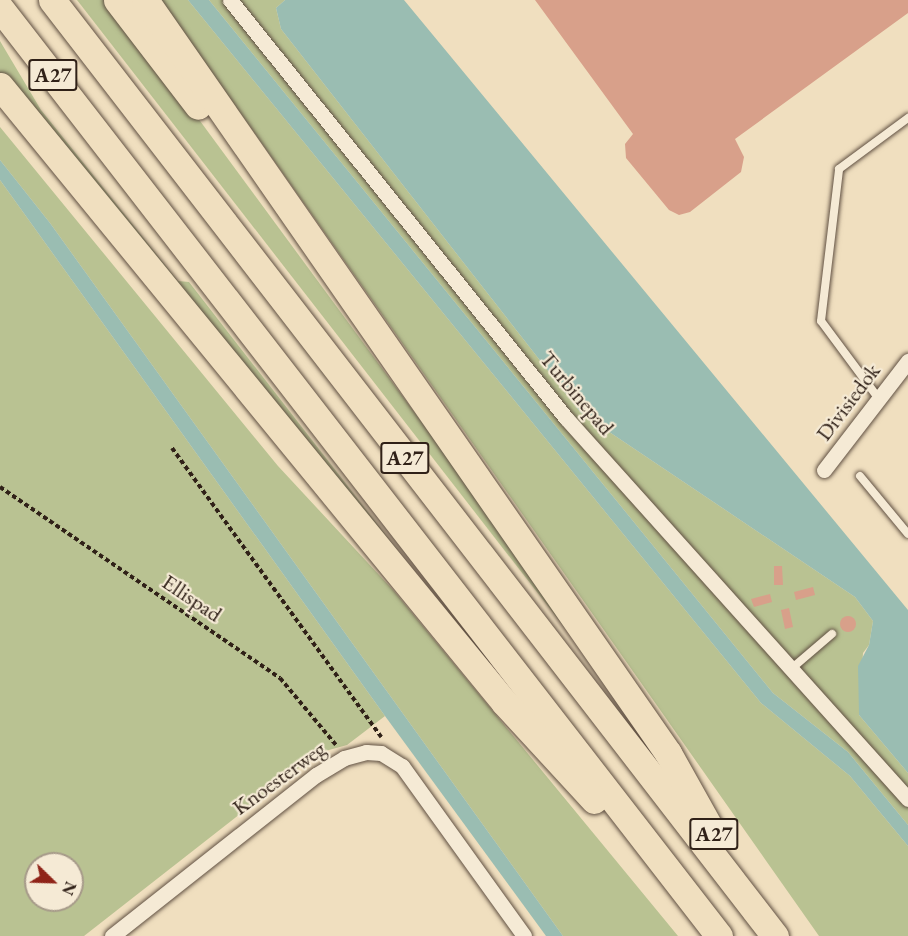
<!DOCTYPE html>
<html>
<head>
<meta charset="utf-8">
<style>
	body { margin:0 }
	#map { position:relative; width:908px; height:936px; overflow:hidden; background:#f0dfbf; font-family:"EB Garamond",serif }
	div>[style] { position:absolute }
	[style*='--x'] { left:calc(var(--x)*1px); top:calc(var(--y)*1px); width:calc(var(--w)*1px); rotate:calc(var(--a)*1deg) }
	.green>* { inset:0; background:#b9c292 }
	.water>* { inset:0; background:#9abdb2 }
	.building>* { inset:0; background:#d8a08a }
	.round { border-radius:50% }
	.path>* { height:4px; margin-top:-2px; transform-origin:0; background:repeating-linear-gradient(90deg,#302118 0 4.5px,transparent 0 7.5px) }
	.roads { filter:drop-shadow(0 0 2px #605042) drop-shadow(0 0 2px #605042) }
	.service>* { height:8px; margin:-4px; padding:0 4px; transform-origin:4px; border-radius:4px; background:#f5ead5 }
	.minor>* { height:15px; margin:-7.5px; padding:0 7.5px; transform-origin:7.5px; border-radius:7.5px; background:#f5ead5 }
	.motorway>* { height:27px; margin:-13.5px; padding:0 13.5px; transform-origin:13.5px; border-radius:13.5px; background:#f0dfbf }
	span { translate:-50% -50%; white-space:nowrap; text-align:center; line-height:1.15; -webkit-text-stroke:4.5px #f5ead5; paint-order:stroke }
	.shield-label span { padding:2px 4px; background:#f5ead5; border:2px solid; border-radius:4px; -webkit-text-stroke-width:0 }
	.shield-label { font-size:21px; color:#302118; font-weight:700 }
	.street-label { font-size:22px; color:#302118 }
	.north { position:absolute; left:24px; top:852px; width:60px; height:60px; box-sizing:border-box; background:#f5ead5; border:2px solid #a69a89; border-radius:50%; rotate:113deg; font-size:16px; font-weight:700; line-height:24px; text-align:center; color:#302118 }
	.north::after { content:''; display:block; margin:auto; width:21px; height:27px; background:#8f2418; clip-path:polygon(50% 0,100% 100%,50% 72%,0 100%) }
</style>
</head>
<body>
<div id="map">
	<div class="green">
		<i style="clip-path:polygon(77px 0,109px 0,139px 38px,554px 602px,620px 699px)"></i>
		<i style="clip-path:polygon(161px 0,188px 0,761px 703px,850px 776px,908px 846px,908px 936px,819px 936px)"></i>
		<i style="clip-path:polygon(209px 0,285px 0,276px 8px,281px 29px,581px 413px,855px 597px,873px 621px,869px 645px,863px 653px,859px 715px,908px 773px,908px 825px,848px 752px,773px 693px)"></i>
		<i style="clip-path:polygon(0 41px,41px 110px,178px 281px,189px 282px,507px 691px,0 77px)"></i>
		<i style="clip-path:polygon(0 127px,278px 466px,394px 591px,678px 936px,563px 936px,50px 223px,0 160px)"></i>
		<i style="clip-path:polygon(evenodd,0 180px,385px 716px,347px 745px,318px 753px,84px 936px,0 936px,0 180px,36px 864px,72px 864px,72px 900px,36px 900px,36px 864px)"></i>
	</div>
	<div class="water">
		<i style="clip-path:polygon(188px 0,209px 0,773px 693px,848px 752px,908px 825px,908px 846px,850px 776px,761px 703px)"></i>
		<i style="clip-path:polygon(285px 0,404px 0,908px 610px,908px 773px,859px 715px,858px 666px,869px 645px,873px 621px,855px 597px,581px 413px,281px 29px,276px 8px)"></i>
		<i style="clip-path:polygon(0 160px,50px 223px,563px 936px,546px 936px,385px 716px,0 180px)"></i>
	</div>
	<div class="building">
		<i style="clip-path:polygon(535px 0,908px 0,908px 13px,735px 139px,744px 157px,741px 172px,690px 212px,679px 215px,669px 210px,626px 158px,625px 144px,633px 134px)"></i>
		<i style="clip-path:polygon(774px 566px,782px 566px,783px 585px,774px 585px)"></i>
		<i style="clip-path:polygon(813px 587px,815px 595px,796px 600px,794px 592px)"></i>
		<i style="clip-path:polygon(770px 594px,772px 602px,754px 607px,751px 599px)"></i>
		<i style="clip-path:polygon(789px 608px,793px 627px,785px 629px,781px 610px)"></i>
		<i class="round" style="left:840px;top:616px;width:16px;height:16px"></i>
	</div>
	<div class="path">
		<i style="--x:172;--y:448;--w:357;--a:54.1"></i>
		<i style="--x:0;--y:487;--w:339;--a:34.3"></i>
		<i style="--x:280;--y:678;--w:87;--a:50.1"></i>
	</div>
	<div class="roads">
		<div class="service">
			<i style="--x:879;--y:399;--w:97;--a:-126.6"></i>
			<i style="--x:821;--y:321;--w:153;--a:-83.2"></i>
			<i style="--x:839;--y:169;--w:86;--a:-36.5"></i>
			<i style="--x:860;--y:476;--w:75;--a:50.4"></i>
			<i style="--x:791;--y:669;--w:54;--a:-40.5"></i>
		</div>
		<div class="minor">
			<i style="--x:230;--y:0;--w:536;--a:51.21"></i>
			<i style="--x:566;--y:418;--w:512;--a:48.09"></i>
			<i style="--x:824;--y:470;--w:138;--a:-52.4"></i>
			<i style="--x:112;--y:936;--w:260;--a:-38.3"></i>
			<i style="--x:316;--y:775;--w:33;--a:-31"></i>
			<i style="--x:344;--y:758;--w:23;--a:-15"></i>
			<i style="--x:366;--y:752;--w:15;--a:4"></i>
			<i style="--x:381;--y:753;--w:25;--a:32"></i>
			<i style="--x:402;--y:766;--w:209;--a:54.3"></i>
		</div>
		<div class="motorway">
			<i style="--x:52;--y:0;--w:1183;--a:52.32"></i>
			<i style="--x:117;--y:0;--w:133;--a:52.6"></i>
			<i style="--x:145;--y:0;--w:917;--a:55.22"></i>
			<i style="--x:668;--y:753;--w:96;--a:60.8"></i>
			<i style="--x:0;--y:8;--w:1174;--a:52.23"></i>
			<i style="--x:0;--y:86;--w:796;--a:50.71"></i>
			<i style="--x:504;--y:702;--w:133;--a:47.4"></i>
		</div>
	</div>
	<div class="shield-label">
		<span style="left:53px;top:75px">A27</span>
		<span style="left:405px;top:458px">A27</span>
		<span style="left:714px;top:834px">A27</span>
	</div>
	<div class="street-label">
		<span style="left:577px;top:393px;rotate:50deg">Turbinepad</span>
		<span style="left:848px;top:402px;rotate:-53deg">Divisiedok</span>
		<span style="left:192px;top:598px;rotate:34deg">Ellispad</span>
		<span style="left:279px;top:778px;rotate:-36deg">Knoesterweg</span>
	</div>
	<div class="north">N</div>
</div>
</body>
</html>
